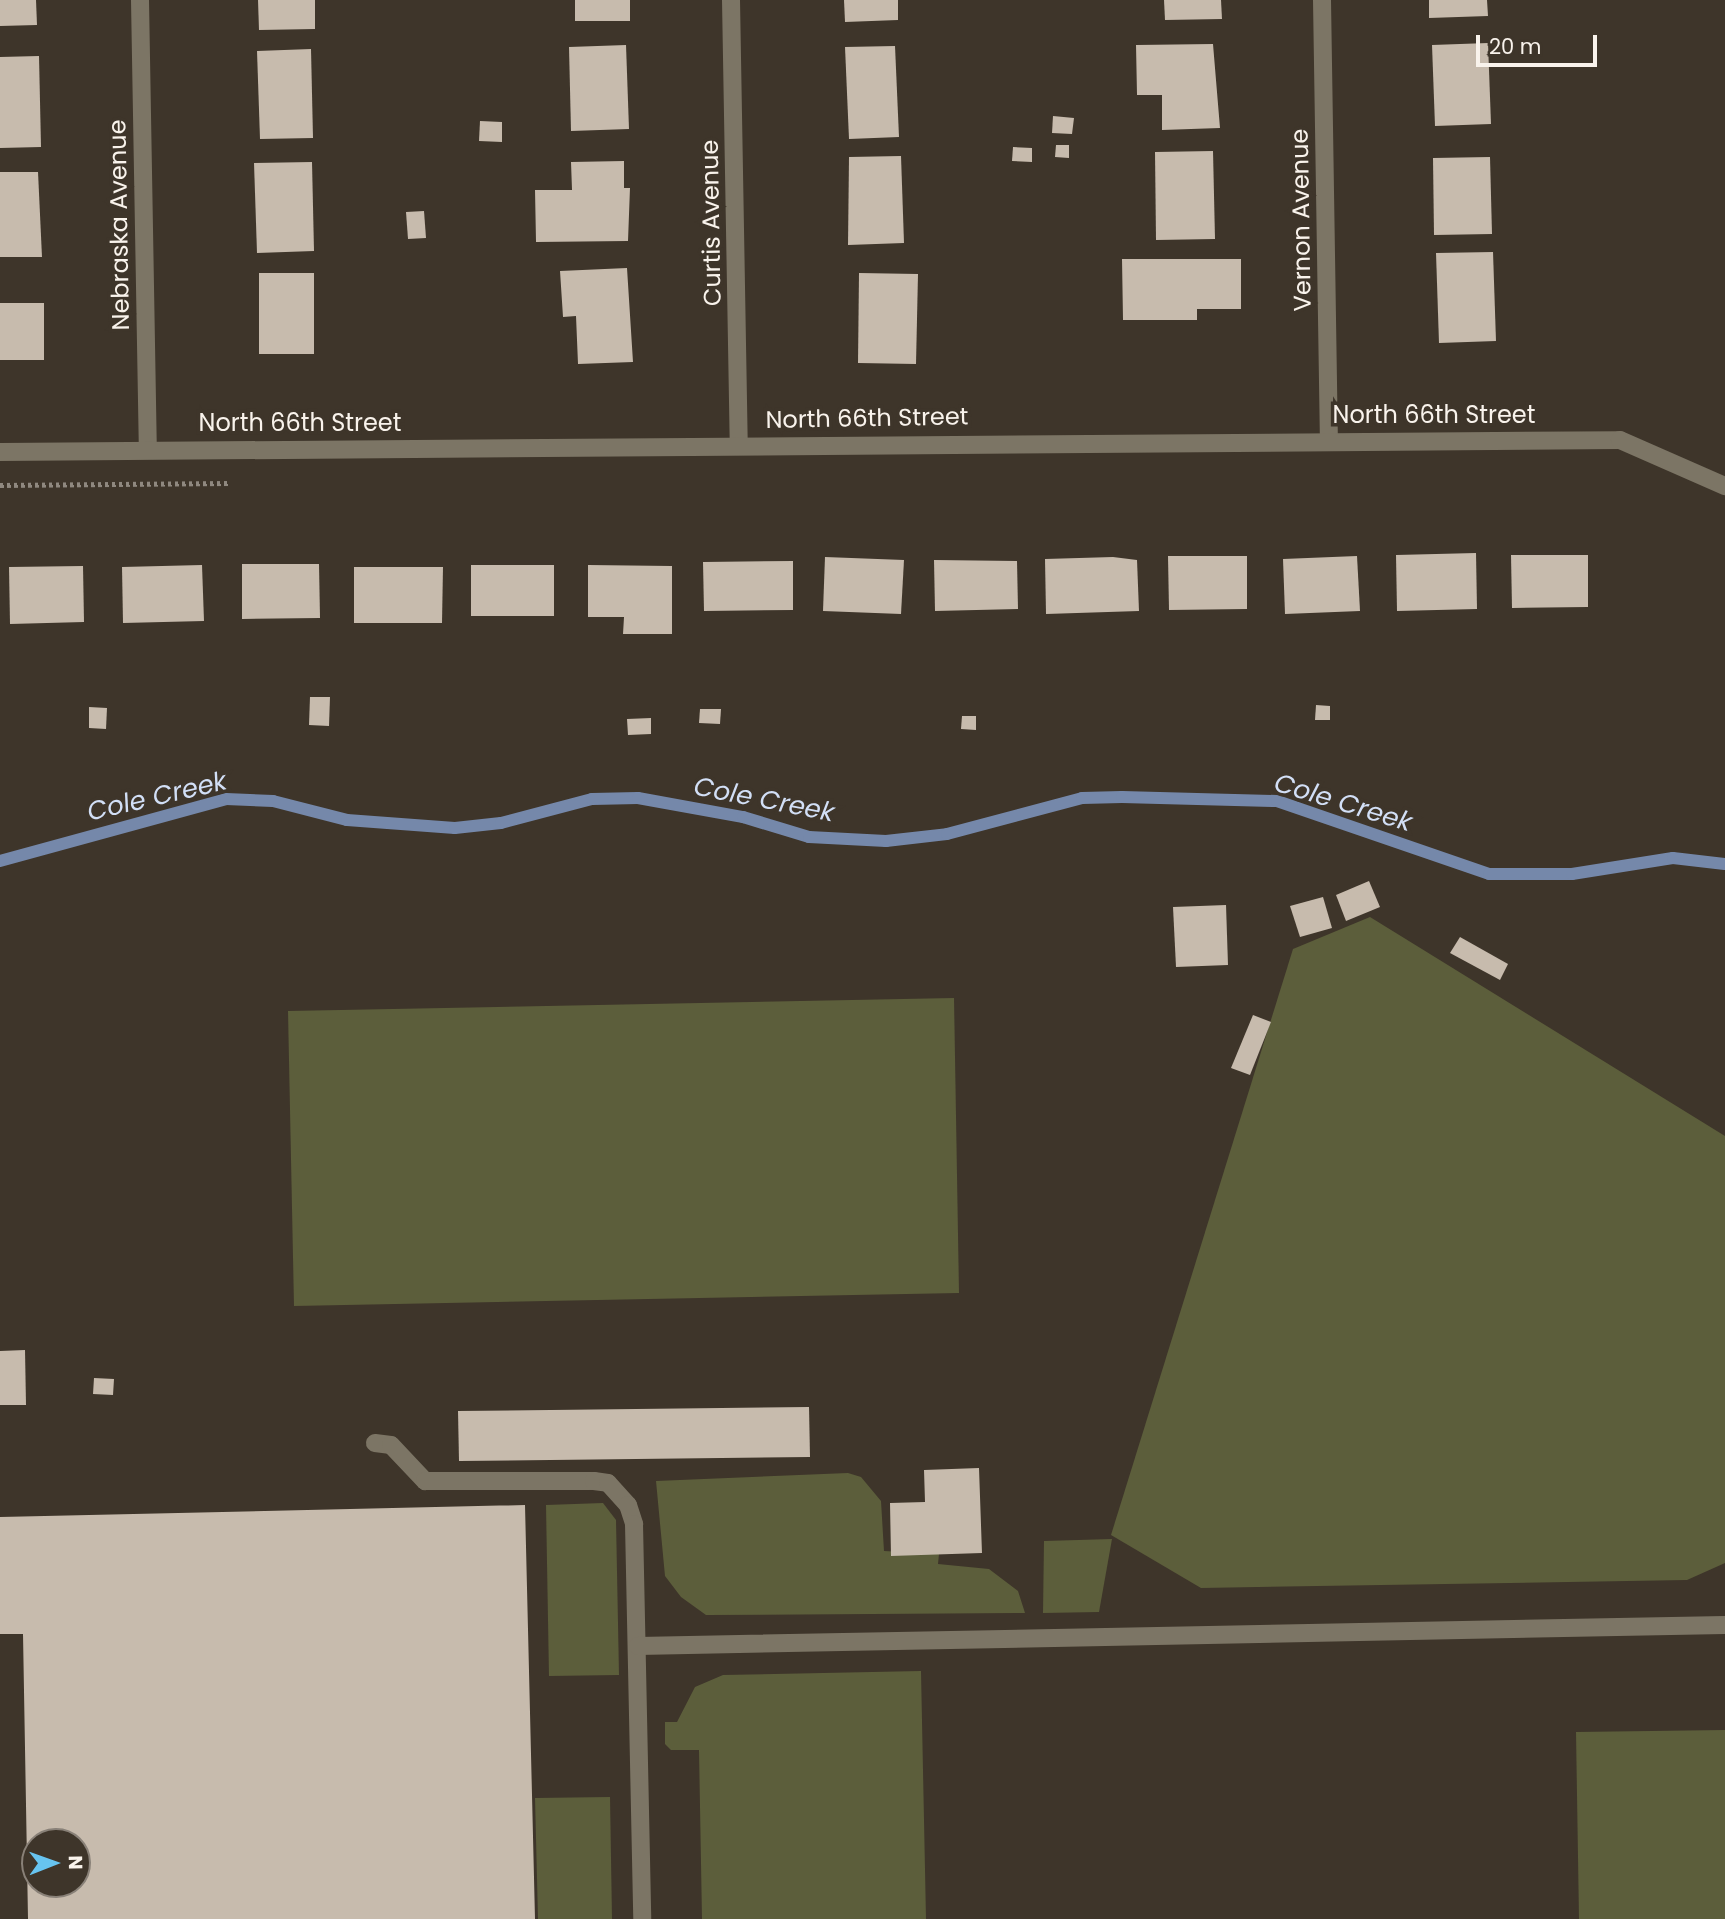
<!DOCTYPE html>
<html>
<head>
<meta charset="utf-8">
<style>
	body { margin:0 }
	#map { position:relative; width:1725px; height:1919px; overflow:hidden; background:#3e352a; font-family:Poppins,sans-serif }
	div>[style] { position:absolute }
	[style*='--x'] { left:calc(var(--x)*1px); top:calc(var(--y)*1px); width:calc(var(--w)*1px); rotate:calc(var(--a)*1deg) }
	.green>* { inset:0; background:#5c5e3b }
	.stream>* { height:12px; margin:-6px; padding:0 6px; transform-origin:6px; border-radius:6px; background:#7588aa }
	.building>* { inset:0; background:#c7bbad }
	.path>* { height:4.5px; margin-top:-2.25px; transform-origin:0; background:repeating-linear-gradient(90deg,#8f887f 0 3.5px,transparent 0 7px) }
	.lane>* { height:18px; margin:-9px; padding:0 9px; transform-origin:9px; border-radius:9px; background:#7c7565 }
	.street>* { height:18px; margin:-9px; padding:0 9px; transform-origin:9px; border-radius:9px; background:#7c7565 }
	span { translate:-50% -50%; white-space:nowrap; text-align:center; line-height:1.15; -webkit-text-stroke:7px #3e352a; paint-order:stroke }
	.street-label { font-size:24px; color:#f9f3ec }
	.water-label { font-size:26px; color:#d2dff6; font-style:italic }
	.north { position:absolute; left:21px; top:1828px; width:70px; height:70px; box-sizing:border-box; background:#3e352a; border:2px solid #898178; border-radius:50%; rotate:89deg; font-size:19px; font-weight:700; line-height:28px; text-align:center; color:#f9f3ec }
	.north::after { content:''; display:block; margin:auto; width:24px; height:32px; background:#67c4f0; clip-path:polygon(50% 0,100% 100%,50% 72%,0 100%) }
	.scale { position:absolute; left:1476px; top:35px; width:121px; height:32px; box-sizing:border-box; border:4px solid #f9f3ec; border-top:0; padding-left:9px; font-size:21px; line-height:24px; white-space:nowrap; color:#f9f3ec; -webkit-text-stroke:5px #3e352a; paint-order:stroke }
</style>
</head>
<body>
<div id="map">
	<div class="green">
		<i style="clip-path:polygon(1370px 917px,1725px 1136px,1725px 1563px,1687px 1580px,1201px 1588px,1111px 1535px,1293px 949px)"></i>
		<i style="clip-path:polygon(954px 998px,959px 1293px,294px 1306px,288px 1011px)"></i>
		<i style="clip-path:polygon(848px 1473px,861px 1477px,881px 1501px,884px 1551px,939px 1554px,938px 1564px,989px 1569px,1018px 1591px,1025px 1613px,706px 1615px,681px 1597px,665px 1576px,656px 1481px)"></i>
		<i style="clip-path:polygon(603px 1503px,616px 1520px,619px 1675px,549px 1676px,546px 1505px)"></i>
		<i style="clip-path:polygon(1112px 1539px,1099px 1612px,1043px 1613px,1044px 1541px)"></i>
		<i style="clip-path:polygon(921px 1671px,926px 1919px,702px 1919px,699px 1750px,671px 1750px,665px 1744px,665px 1722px,677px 1722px,695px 1687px,723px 1675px)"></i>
		<i style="clip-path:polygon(1725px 1730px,1725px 1919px,1579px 1919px,1576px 1732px)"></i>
		<i style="clip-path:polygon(610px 1797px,612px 1919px,538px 1919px,535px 1798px)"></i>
	</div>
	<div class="stream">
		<i style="--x:0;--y:861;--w:234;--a:-15.3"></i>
		<i style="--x:226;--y:799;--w:47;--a:2.4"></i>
		<i style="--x:273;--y:801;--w:76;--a:14.4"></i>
		<i style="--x:347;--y:820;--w:108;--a:4.2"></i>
		<i style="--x:455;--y:828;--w:46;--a:-6.2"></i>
		<i style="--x:501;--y:823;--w:94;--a:-14.8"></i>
		<i style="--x:592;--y:799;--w:46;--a:-1.2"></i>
		<i style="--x:638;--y:798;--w:107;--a:10.3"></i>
		<i style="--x:743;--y:817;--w:69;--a:16.9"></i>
		<i style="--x:809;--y:837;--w:77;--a:3"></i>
		<i style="--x:886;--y:841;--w:61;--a:-6.5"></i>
		<i style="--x:947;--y:834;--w:140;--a:-14.9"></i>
		<i style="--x:1082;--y:798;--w:40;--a:-1.4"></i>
		<i style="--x:1122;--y:797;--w:155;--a:1.5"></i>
		<i style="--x:1277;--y:801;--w:224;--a:19"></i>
		<i style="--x:1489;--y:874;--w:83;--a:0"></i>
		<i style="--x:1572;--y:874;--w:102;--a:-9"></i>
		<i style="--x:1673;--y:858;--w:52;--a:6.6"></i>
	</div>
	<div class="building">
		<i style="clip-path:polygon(0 0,36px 0,37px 25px,0 26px)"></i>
		<i style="clip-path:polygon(258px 0,315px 0,315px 29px,259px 30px)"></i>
		<i style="clip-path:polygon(575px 0,630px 0,630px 21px,575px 21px)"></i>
		<i style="clip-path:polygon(844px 0,898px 0,898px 20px,845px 22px)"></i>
		<i style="clip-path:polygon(1164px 0,1221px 0,1222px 19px,1165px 20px)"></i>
		<i style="clip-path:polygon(1429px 0,1487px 0,1488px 16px,1429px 18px)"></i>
		<i style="clip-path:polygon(1488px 43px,1491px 124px,1435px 126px,1432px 45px)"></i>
		<i style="clip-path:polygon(1213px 44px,1220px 128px,1162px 130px,1162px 95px,1137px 95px,1136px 45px)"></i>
		<i style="clip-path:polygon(626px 45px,629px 129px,571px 131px,569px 47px)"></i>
		<i style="clip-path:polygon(895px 46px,899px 137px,849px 139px,845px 47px)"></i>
		<i style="clip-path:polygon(311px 49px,313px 138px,260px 139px,257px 51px)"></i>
		<i style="clip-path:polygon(39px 56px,41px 147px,0 148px,0 57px)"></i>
		<i style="clip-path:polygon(1053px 116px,1074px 118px,1072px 134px,1052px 133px)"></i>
		<i style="clip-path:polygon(480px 121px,502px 122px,502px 142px,479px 141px)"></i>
		<i style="clip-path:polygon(1056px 145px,1069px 145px,1069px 158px,1055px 157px)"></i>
		<i style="clip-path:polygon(1013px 147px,1032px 148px,1032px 162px,1012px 161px)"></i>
		<i style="clip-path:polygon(1213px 151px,1215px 239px,1156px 240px,1155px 152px)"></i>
		<i style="clip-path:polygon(901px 156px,904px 243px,848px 245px,849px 157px)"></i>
		<i style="clip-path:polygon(1490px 157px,1492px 234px,1434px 235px,1433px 158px)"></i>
		<i style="clip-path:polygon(624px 161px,624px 188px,630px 188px,628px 241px,536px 242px,535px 190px,572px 190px,571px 162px)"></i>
		<i style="clip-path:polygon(312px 162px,314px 251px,257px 253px,254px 163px)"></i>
		<i style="clip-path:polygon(0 172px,38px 172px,42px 257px,0 257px)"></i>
		<i style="clip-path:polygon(424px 211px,426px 238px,408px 239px,406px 212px)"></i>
		<i style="clip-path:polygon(1493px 252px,1496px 341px,1439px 343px,1436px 253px)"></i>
		<i style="clip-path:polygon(1122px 259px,1241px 259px,1241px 309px,1197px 309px,1197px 320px,1123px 320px)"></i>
		<i style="clip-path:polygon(627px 268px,633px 362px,578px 364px,576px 316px,563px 317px,560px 271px)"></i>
		<i style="clip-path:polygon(259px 273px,314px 273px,314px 354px,259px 354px)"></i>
		<i style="clip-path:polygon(859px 273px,918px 274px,916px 364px,858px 363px)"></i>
		<i style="clip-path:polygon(0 303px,44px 303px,44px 360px,0 360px)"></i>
		<i style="clip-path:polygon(1476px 553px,1477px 609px,1397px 611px,1396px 555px)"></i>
		<i style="clip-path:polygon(1511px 555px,1588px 555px,1588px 607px,1512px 608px)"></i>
		<i style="clip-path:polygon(1168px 556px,1247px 556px,1247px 609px,1169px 610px)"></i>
		<i style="clip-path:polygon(1357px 556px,1360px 611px,1285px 614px,1283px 559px)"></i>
		<i style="clip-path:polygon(825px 557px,904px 560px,901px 614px,823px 611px)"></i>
		<i style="clip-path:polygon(1113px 557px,1137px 560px,1139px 611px,1046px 614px,1045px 559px)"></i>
		<i style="clip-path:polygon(934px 560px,1017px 561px,1018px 609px,935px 611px)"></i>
		<i style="clip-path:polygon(793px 561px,793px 610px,704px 611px,703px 562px)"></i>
		<i style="clip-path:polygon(242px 564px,319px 564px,320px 618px,242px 619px)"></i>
		<i style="clip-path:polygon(202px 565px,204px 621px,123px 623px,122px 567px)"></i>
		<i style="clip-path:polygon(471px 565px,554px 565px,554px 616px,471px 616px)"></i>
		<i style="clip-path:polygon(588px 565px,672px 566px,672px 634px,623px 634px,624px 617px,588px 617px)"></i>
		<i style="clip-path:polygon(83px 566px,84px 622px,10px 624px,9px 567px)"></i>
		<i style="clip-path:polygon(354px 567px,443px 567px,442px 623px,354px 623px)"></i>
		<i style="clip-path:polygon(310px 697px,330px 697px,329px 726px,309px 725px)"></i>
		<i style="clip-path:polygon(1316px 705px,1330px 706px,1330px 720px,1315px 720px)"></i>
		<i style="clip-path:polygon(89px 707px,107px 708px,106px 729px,89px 728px)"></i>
		<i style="clip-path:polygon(700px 709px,721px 709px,720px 724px,699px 723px)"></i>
		<i style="clip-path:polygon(962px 716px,976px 716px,976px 730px,961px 729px)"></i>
		<i style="clip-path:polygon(651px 718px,651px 734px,628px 735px,627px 719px)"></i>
		<i style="clip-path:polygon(1369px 881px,1380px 907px,1346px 921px,1336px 895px)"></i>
		<i style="clip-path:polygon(1323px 897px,1332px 928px,1300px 937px,1290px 906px)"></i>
		<i style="clip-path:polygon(1226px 905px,1228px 965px,1176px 967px,1173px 907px)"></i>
		<i style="clip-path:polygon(1460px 937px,1508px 964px,1500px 980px,1450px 953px)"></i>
		<i style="clip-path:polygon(1253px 1015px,1271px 1022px,1250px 1075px,1231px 1068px)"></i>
		<i style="clip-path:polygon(25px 1350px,26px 1405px,0 1405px,0 1351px)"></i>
		<i style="clip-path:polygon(94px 1378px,114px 1379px,113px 1395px,93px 1394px)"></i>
		<i style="clip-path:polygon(809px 1407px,810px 1457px,459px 1461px,458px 1411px)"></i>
		<i style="clip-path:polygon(979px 1468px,982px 1553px,891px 1556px,890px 1503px,925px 1502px,924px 1470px)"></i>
		<i style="clip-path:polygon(evenodd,525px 1505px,535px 1919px,28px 1919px,23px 1634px,0 1634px,0 1517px,525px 1505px,35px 1842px,77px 1842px,77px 1884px,35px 1884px,35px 1842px)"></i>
	</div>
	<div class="path">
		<i style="--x:0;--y:485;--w:230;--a:-0.5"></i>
	</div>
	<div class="lane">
		<i style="--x:375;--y:1443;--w:16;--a:7"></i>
		<i style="--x:391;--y:1445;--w:50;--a:46.6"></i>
		<i style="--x:425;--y:1481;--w:169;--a:0"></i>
		<i style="--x:594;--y:1481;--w:14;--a:8"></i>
		<i style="--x:608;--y:1483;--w:30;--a:48"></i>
		<i style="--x:628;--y:1505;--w:20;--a:72"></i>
		<i style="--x:634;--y:1524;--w:395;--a:88.8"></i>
		<i style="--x:638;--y:1646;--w:1087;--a:-1.11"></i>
	</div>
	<div class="street">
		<i style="--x:140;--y:0;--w:449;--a:89"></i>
		<i style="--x:731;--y:0;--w:444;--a:89"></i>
		<i style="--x:1322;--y:0;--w:438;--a:89.1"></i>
		<i style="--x:0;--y:452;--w:1620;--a:-0.42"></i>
		<i style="--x:1620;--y:440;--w:115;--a:23.7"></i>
	</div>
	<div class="street-label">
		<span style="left:1301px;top:220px;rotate:-91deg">Vernon Avenue</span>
		<span style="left:711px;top:223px;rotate:-91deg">Curtis Avenue</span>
		<span style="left:119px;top:225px;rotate:-91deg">Nebraska Avenue</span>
		<span style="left:1434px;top:415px">North 66th Street</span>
		<span style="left:867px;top:418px;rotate:-1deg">North 66th Street</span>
		<span style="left:300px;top:423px">North 66th Street</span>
	</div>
	<div class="water-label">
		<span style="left:157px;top:797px;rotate:-13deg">Cole Creek</span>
		<span style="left:764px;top:800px;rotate:11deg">Cole Creek</span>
		<span style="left:1343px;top:803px;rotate:17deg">Cole Creek</span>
	</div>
	<div class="north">N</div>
	<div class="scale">20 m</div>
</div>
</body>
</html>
